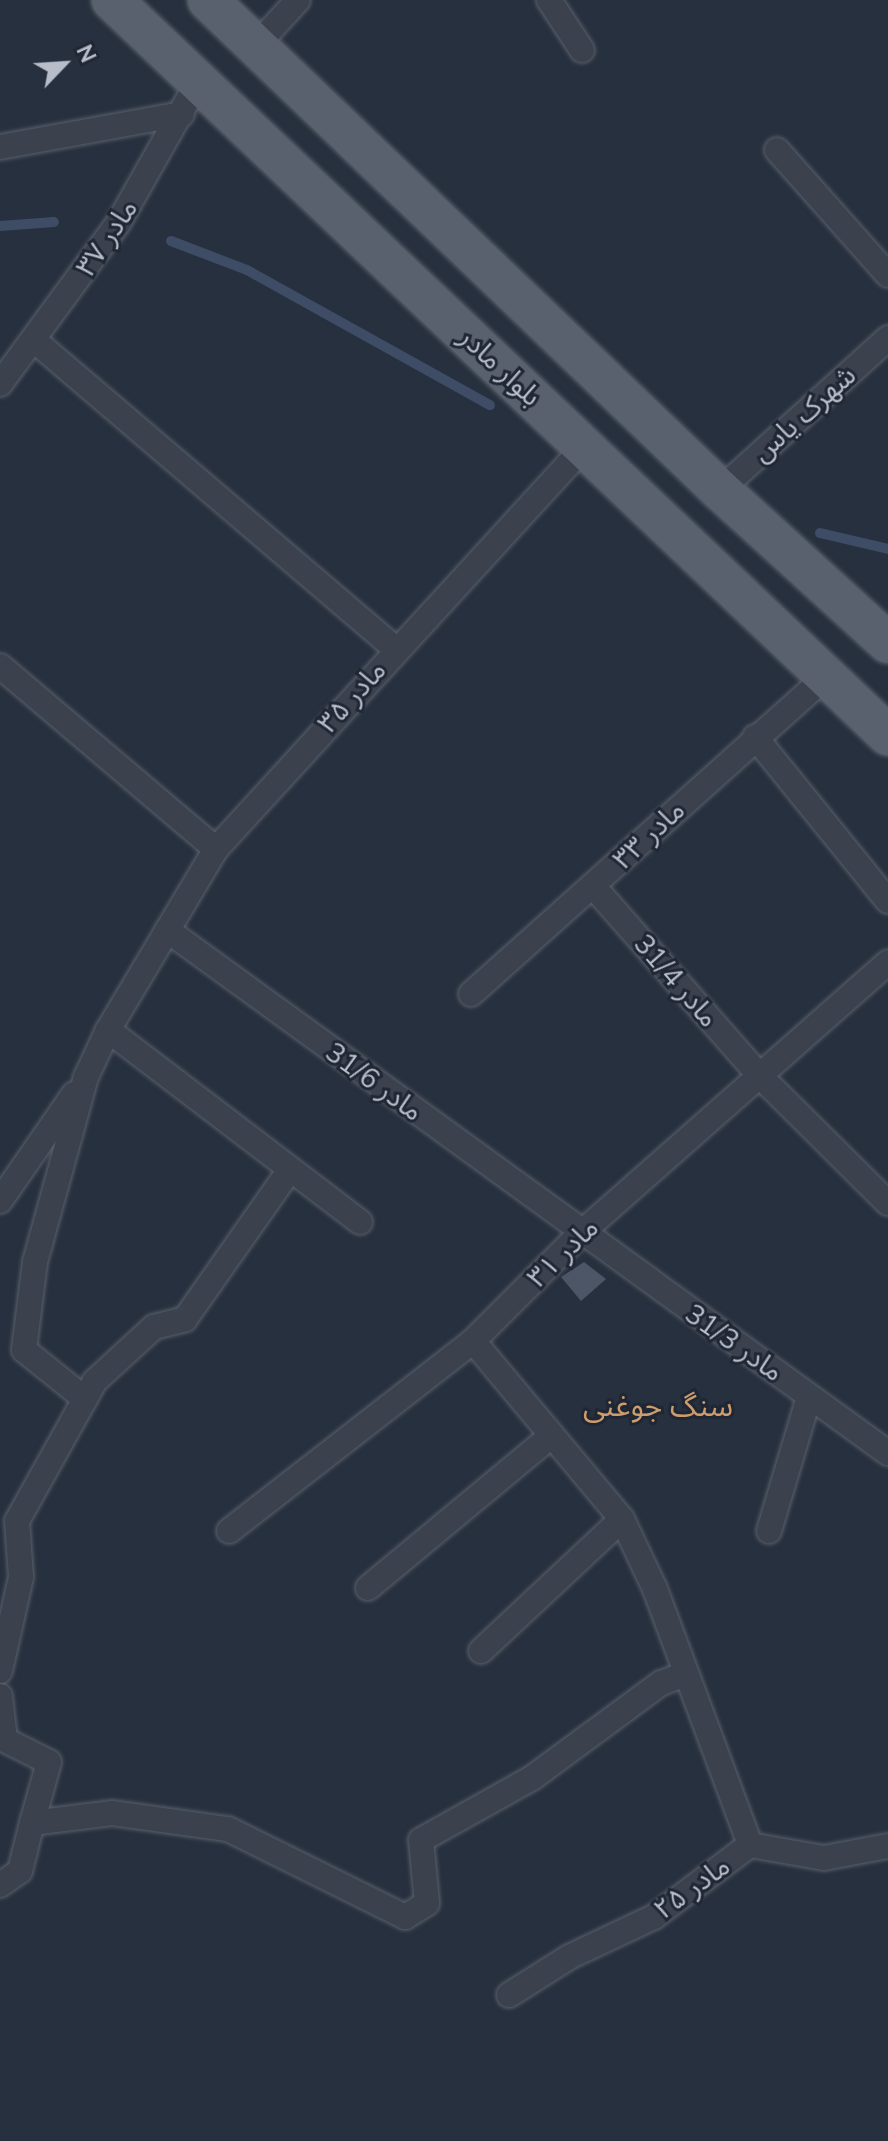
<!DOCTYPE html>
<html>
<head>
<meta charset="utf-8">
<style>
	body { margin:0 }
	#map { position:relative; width:888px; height:2141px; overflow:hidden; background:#27303e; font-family:"Nunito Sans","Noto Sans Arabic",sans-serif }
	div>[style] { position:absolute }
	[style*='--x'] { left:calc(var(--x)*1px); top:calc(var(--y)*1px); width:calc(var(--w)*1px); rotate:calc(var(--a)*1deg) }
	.stream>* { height:10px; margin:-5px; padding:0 5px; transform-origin:5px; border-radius:5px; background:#3e4c66 }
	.building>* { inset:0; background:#4d5667 }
	.roads { filter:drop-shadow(0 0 2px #59606c) drop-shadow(0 0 2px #59606c) }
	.street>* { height:24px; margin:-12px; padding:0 12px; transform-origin:12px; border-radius:12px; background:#3b424e }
	.primary>* { height:40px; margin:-20px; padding:0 20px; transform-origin:20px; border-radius:20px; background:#59616e }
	span { translate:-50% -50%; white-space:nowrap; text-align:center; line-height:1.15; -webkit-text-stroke:6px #202734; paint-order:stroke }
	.street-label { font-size:28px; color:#b7bdc9 }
	.neighbourhood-label { font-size:30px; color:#ce9d6d }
	.north { position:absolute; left:24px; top:24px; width:80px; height:80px; -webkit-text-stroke:6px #202734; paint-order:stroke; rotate:65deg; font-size:22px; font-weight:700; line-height:32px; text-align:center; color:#b7bdc9 }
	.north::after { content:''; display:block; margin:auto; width:28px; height:36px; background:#b7bdc9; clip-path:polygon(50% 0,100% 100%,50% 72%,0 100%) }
</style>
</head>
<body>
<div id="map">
	<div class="stream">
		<i style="--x:0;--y:226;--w:54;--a:-4.2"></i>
		<i style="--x:171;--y:241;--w:81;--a:20.9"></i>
		<i style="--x:247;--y:270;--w:278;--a:29.1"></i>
		<i style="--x:820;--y:533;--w:70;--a:13.2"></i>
	</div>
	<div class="building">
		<i style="clip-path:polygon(584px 1262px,606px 1279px,581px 1301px,561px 1277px)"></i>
	</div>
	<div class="roads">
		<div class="street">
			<i style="--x:549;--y:0;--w:60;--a:56.6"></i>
			<i style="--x:256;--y:46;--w:62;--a:-47.6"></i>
			<i style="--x:0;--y:147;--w:185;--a:-10.3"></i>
			<i style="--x:777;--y:150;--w:167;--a:48.4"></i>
			<i style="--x:35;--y:341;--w:474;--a:40.5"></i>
			<i style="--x:0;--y:384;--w:201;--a:-53.7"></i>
			<i style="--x:119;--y:222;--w:161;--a:-60.6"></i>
			<i style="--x:720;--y:490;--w:227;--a:-42.1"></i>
			<i style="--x:0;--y:666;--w:283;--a:40.3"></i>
			<i style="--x:755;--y:737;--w:211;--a:51"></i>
			<i style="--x:593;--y:886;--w:252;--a:48.7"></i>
			<i style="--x:759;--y:1075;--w:182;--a:44.8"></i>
			<i style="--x:167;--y:930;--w:891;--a:35.96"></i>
			<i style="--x:471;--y:994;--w:477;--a:-41.8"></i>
			<i style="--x:0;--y:1201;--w:130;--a:-55.3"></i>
			<i style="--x:360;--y:1222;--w:317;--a:-142.7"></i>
			<i style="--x:108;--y:1030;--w:211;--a:-59.2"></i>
			<i style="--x:216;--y:849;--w:544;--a:-47.53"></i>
			<i style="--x:473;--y:1341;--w:232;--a:50.1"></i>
			<i style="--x:622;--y:1519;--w:77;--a:64.8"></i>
			<i style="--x:655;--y:1589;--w:273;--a:69.6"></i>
			<i style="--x:85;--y:1399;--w:78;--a:-141.2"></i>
			<i style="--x:24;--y:1350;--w:89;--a:-82.9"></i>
			<i style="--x:35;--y:1262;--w:192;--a:-74.6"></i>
			<i style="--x:86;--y:1077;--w:52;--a:-64.9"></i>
			<i style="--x:229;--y:1531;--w:309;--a:-37.9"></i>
			<i style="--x:473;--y:1341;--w:151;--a:-45"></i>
			<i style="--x:580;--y:1234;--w:411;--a:-41.4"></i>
			<i style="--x:769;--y:1531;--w:140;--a:-73.4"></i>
			<i style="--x:368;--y:1588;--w:239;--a:-39.7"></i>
			<i style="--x:481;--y:1651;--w:193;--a:-43.1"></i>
			<i style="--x:0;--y:1671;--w:96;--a:-77.4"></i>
			<i style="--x:21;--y:1577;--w:56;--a:-94.1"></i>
			<i style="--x:17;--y:1521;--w:160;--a:-60.9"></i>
			<i style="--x:95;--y:1381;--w:80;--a:-42.5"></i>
			<i style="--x:154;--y:1327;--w:32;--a:-14"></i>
			<i style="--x:185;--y:1319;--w:181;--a:-54.9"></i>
			<i style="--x:0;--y:1696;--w:44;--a:83.5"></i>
			<i style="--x:5;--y:1740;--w:49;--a:26.6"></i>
			<i style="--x:49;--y:1762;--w:63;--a:105.6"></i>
			<i style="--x:0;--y:1885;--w:24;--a:-35"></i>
			<i style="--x:20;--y:1871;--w:49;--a:-76"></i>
			<i style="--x:32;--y:1823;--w:81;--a:-7.1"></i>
			<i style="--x:112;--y:1813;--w:117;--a:7.9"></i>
			<i style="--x:228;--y:1829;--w:198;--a:26.4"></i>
			<i style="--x:405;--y:1917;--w:26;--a:-32"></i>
			<i style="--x:427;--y:1903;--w:63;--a:-95.4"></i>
			<i style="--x:421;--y:1840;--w:127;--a:-29.2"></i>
			<i style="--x:532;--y:1778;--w:160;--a:-36.4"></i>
			<i style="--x:661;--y:1683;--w:23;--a:-20"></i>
			<i style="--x:509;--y:1995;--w:71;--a:-32.3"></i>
			<i style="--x:569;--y:1957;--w:94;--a:-25.2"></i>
			<i style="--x:654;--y:1917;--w:120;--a:-36.9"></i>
			<i style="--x:750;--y:1845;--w:75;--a:10"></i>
			<i style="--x:824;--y:1858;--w:65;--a:-10.6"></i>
		</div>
		<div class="primary">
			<i style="--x:112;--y:0;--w:1069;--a:43.45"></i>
			<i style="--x:208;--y:0;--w:709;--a:43.74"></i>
			<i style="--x:720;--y:490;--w:227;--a:42.3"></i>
		</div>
	</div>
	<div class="street-label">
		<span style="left:107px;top:238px;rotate:-56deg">مادر ۳۷</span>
		<span style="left:500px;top:367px;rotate:43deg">بلوار مادر</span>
		<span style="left:804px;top:414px;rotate:-42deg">شهرک یاس</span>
		<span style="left:352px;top:697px;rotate:-48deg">مادر ۳۵</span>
		<span style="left:649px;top:835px;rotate:-43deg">مادر ۳۳</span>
		<span style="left:676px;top:981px;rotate:49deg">مادر 31/4</span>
		<span style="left:374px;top:1082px;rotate:36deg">مادر 31/6</span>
		<span style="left:563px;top:1253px;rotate:-44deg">مادر ۳۱</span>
		<span style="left:734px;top:1343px;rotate:35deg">مادر 31/3</span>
		<span style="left:692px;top:1888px;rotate:-36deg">مادر ۲۵</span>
	</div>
	<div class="neighbourhood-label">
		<span style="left:658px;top:1407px">سنگ جوغنی</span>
	</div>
	<div class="north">N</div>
</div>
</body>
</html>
